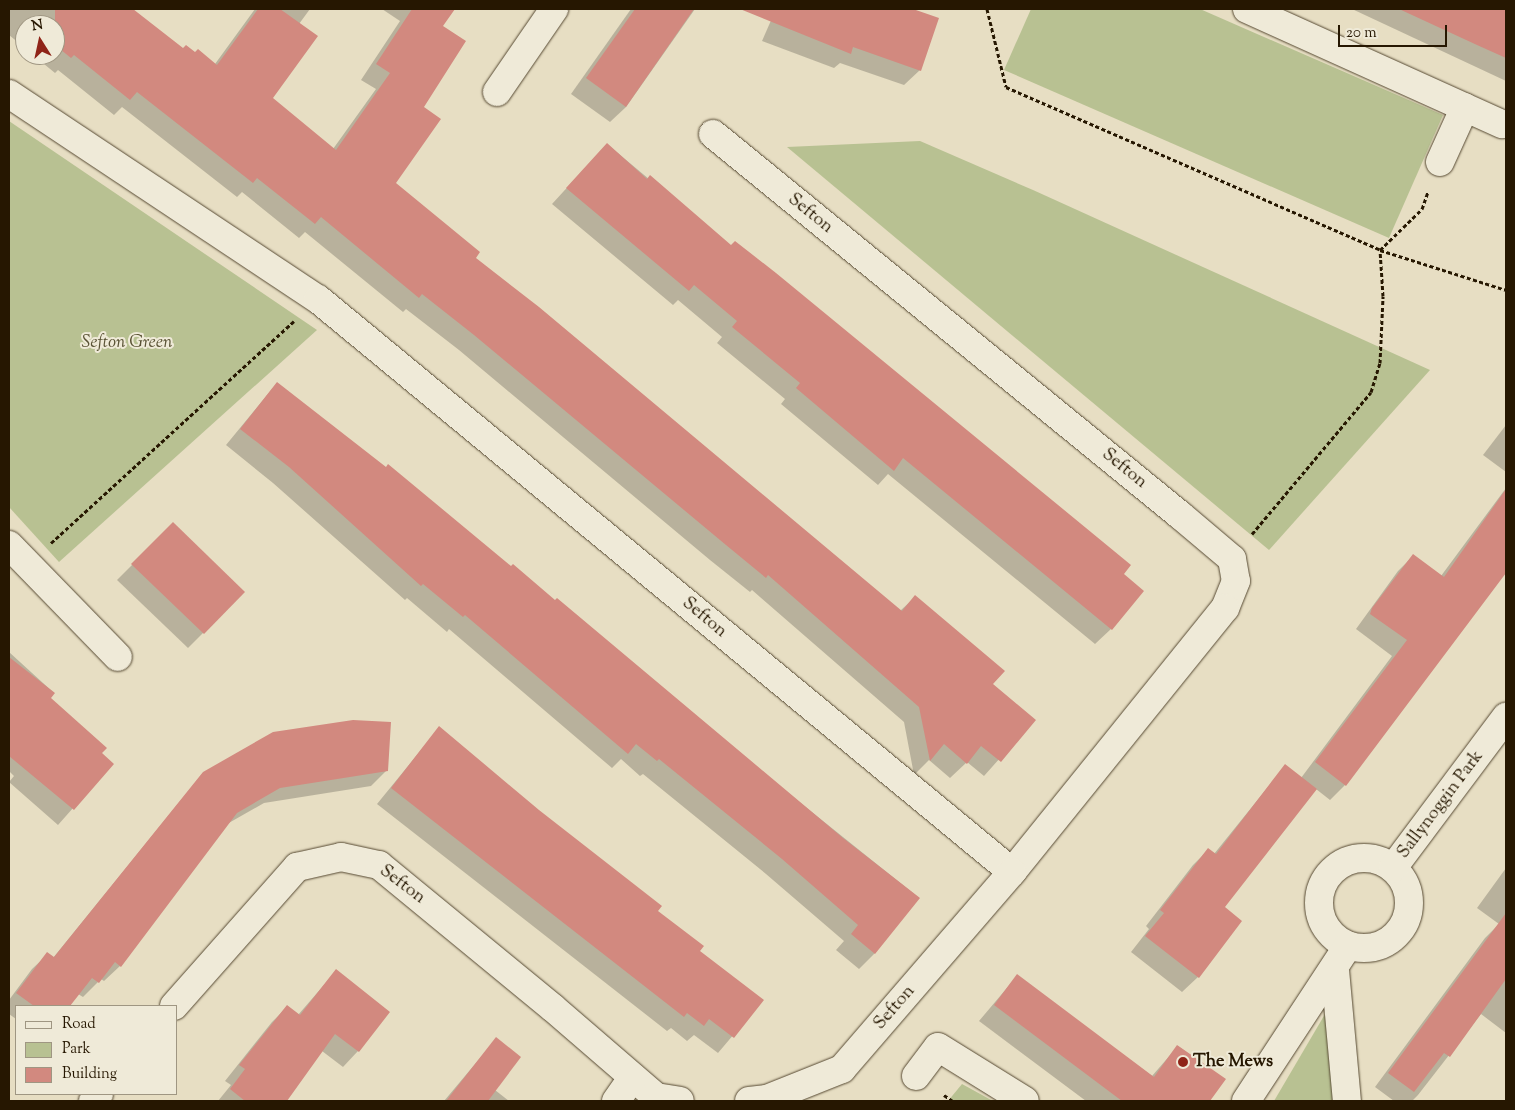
<!DOCTYPE html>
<html>
<head>
<meta charset="utf-8">
<style>
	body { margin:0 }
	#map { position:relative; width:1515px; height:1110px; overflow:hidden; background:#e7dec3; font-family:"Sorts Mill Goudy",serif }
	div>[style] { position:absolute }
	[style*='--x'] { left:calc(var(--x)*1px); top:calc(var(--y)*1px); width:calc(var(--w)*1px); rotate:calc(var(--a)*1deg) }
	.green>* { inset:0; background:#b8c192 }
	.shadow>* { inset:0; background:#0003 }
	.building>* { inset:0; background:#d2897f }
	.path>* { height:3px; margin-top:-1.5px; transform-origin:0; background:repeating-linear-gradient(90deg,#261701 0 4px,transparent 0 6.5px) }
	.roads { filter:drop-shadow(0 0 1px #564932) drop-shadow(0 0 1px #564932) }
	.street>* { height:28px; margin:-14px; padding:0 14px; transform-origin:14px; border-radius:14px; background:#efead8 }
	.street>.ring { margin:-14px; padding:0; box-sizing:content-box; background:none; border:28px solid #efead8; border-radius:50% }
	.dots>* { width:14px; height:14px; translate:-50% -50%; box-sizing:border-box; border:2px solid #efead8; border-radius:50% }
	span { translate:-50% -50%; white-space:nowrap; text-align:center; line-height:1.15; -webkit-text-stroke:4px #efead8; paint-order:stroke }
	.street-label { font-size:18px; color:#261701 }
	.park-label { font-size:18px; color:#595234; font-style:italic }
	.poi-label { font-size:18px; color:#261701; font-weight:700 }
	.left { translate:0 -50%; text-align:left }
	.frame { position:absolute; inset:0; border:10px solid #261701; pointer-events:none }
	.legend { position:absolute; left:15px; top:1005px; width:162px; height:90px; box-sizing:border-box; background:#efead8; border:1px solid #9f9682; margin:0; padding:6px 9px; list-style:none; font-size:15px; color:#261701 }
	.legend li { display:flex; align-items:center; gap:10px; height:25px }
	.legend b { width:25px; border:1px solid #9f9682 }
	.north { position:absolute; left:15px; top:15px; width:50px; height:50px; box-sizing:border-box; background:#efead8; border:1px solid #9f9682; border-radius:50%; rotate:350deg; font-size:14px; font-weight:700; line-height:20px; text-align:center; color:#261701 }
	.north::after { content:''; display:block; margin:auto; width:18px; height:22px; background:#8f2418; clip-path:polygon(50% 0,100% 100%,50% 72%,0 100%) }
	.scale { position:absolute; left:1338px; top:25px; width:109px; height:22px; box-sizing:border-box; border:2px solid #261701; border-top:0; padding-left:6px; font-size:15px; line-height:18px; white-space:nowrap; color:#261701; -webkit-text-stroke:4px #efead8; paint-order:stroke }
</style>
</head>
<body>
<div id="map">
	<div class="green">
		<i style="clip-path:polygon(1031px 9px,1200px 9px,1443px 115px,1389px 238px,1004px 70px)"></i>
		<i style="clip-path:polygon(9px 121px,317px 330px,59px 562px,9px 507px)"></i>
		<i style="clip-path:polygon(920px 141px,1033px 190px,1430px 370px,1269px 550px,787px 147px)"></i>
		<i style="clip-path:polygon(1328px 1009px,1333px 1101px,1274px 1101px)"></i>
		<i style="clip-path:polygon(962px 1084px,993px 1101px,948px 1101px)"></i>
	</div>
	<div class="shadow">
		<i style="clip-path:polygon(9px 9px,131px 9px,182px 50px,215px 64px,255px 9px,310px 9px,299px 24px,271px 99px,333px 149px,376px 89px,361px 80px,400px 21px,382px 9px,454px 9px,441px 27px,423px 108px,394px 183px,474px 258px,900px 611px,915px 597px,992px 685px,1034px 720px,984px 776px,967px 762px,950px 778px,929px 760px,914px 775px,904px 722px,752px 590px,750px 592px,710px 560px,459px 350px,406px 309px,403px 312px,305px 232px,299px 238px,242px 192px,237px 197px,122px 107px,114px 115px,58px 70px,55px 73px,33px 55px,55px 55px,55px 25px,25px 25px,25px 48px,9px 35px)"></i>
		<i style="clip-path:polygon(631px 9px,695px 9px,626px 107px,610px 122px,571px 94px)"></i>
		<i style="clip-path:polygon(776px 9px,910px 9px,938px 19px,920px 70px,904px 85px,840px 63px,834px 68px,762px 41px)"></i>
		<i style="clip-path:polygon(1352px 9px,1506px 9px,1506px 81px)"></i>
		<i style="clip-path:polygon(607px 144px,1122px 574px,1111px 629px,1095px 644px,888px 474px,878px 485px,781px 404px,785px 399px,717px 343px,722px 337px,678px 300px,673px 305px,552px 204px)"></i>
		<i style="clip-path:polygon(277px 383px,919px 898px,874px 954px,859px 969px,836px 950px,844px 941px,766px 874px,643px 774px,640px 776px,621px 759px,612px 768px,449px 629px,447px 632px,407px 598px,405px 600px,273px 483px,226px 445px)"></i>
		<i style="clip-path:polygon(1506px 425px,1506px 472px,1483px 455px)"></i>
		<i style="clip-path:polygon(1506px 488px,1506px 570px,1345px 785px,1330px 800px,1316px 789px,1223px 908px,1198px 977px,1182px 992px,1131px 952px,1149px 929px,1146px 926px,1193px 865px,1208px 850px,1214px 854px,1285px 766px,1301px 778px,1392px 656px,1356px 629px,1398px 571px,1413px 556px,1441px 576px)"></i>
		<i style="clip-path:polygon(173px 524px,244px 592px,188px 648px,117px 580px)"></i>
		<i style="clip-path:polygon(9px 652px,54px 693px,49px 699px,112px 764px,58px 825px,9px 782px,14px 776px,9px 771px)"></i>
		<i style="clip-path:polygon(439px 728px,656px 911px,698px 952px,762px 1001px,718px 1053px,694px 1035px,687px 1041px,671px 1028px,667px 1031px,377px 804px)"></i>
		<i style="clip-path:polygon(387px 770px,371px 786px,264px 803px,227px 824px,120px 966px,104px 981px,101px 979px,83px 997px,78px 994px,68px 1006px,16px 1006px,16px 1019px,9px 1014px,9px 1000px,32px 969px,48px 954px,53px 958px,203px 773px)"></i>
		<i style="clip-path:polygon(1506px 868px,1506px 1033px,1481px 1014px,1418px 1095px,1412px 1101px,1394px 1101px,1375px 1087px,1485px 938px,1499px 924px,1477px 908px)"></i>
		<i style="clip-path:polygon(336px 971px,389px 1012px,358px 1051px,343px 1067px,322px 1051px,285px 1101px,218px 1101px,231px 1085px,225px 1081px,272px 1022px,287px 1007px,298px 1015px)"></i>
		<i style="clip-path:polygon(1017px 976px,1152px 1076px,1178px 1046px,1224px 1079px,1209px 1101px,1086px 1101px,979px 1021px)"></i>
		<i style="clip-path:polygon(496px 1039px,495px 1090px,509px 1101px,444px 1101px)"></i>
	</div>
	<div class="building">
		<i style="clip-path:polygon(55px 9px,133px 9px,183px 48px,186px 45px,195px 52px,198px 49px,217px 65px,258px 9px,280px 9px,318px 36px,273px 98px,336px 150px,390px 73px,376px 64px,412px 9px,455px 9px,443px 26px,466px 41px,424px 107px,441px 119px,396px 183px,480px 252px,476px 258px,539px 307px,902px 611px,915px 595px,1005px 671px,993px 684px,1036px 720px,1001px 762px,981px 746px,967px 764px,944px 744px,930px 761px,919px 707px,768px 575px,766px 578px,726px 545px,474px 335px,422px 294px,419px 298px,321px 217px,315px 224px,257px 178px,253px 183px,137px 92px,130px 100px,74px 55px,71px 58px,55px 45px)"></i>
		<i style="clip-path:polygon(635px 9px,694px 9px,626px 107px,586px 78px)"></i>
		<i style="clip-path:polygon(740px 9px,913px 9px,939px 18px,921px 71px,853px 47px,851px 54px)"></i>
		<i style="clip-path:polygon(1399px 9px,1506px 9px,1506px 58px,1477px 45px)"></i>
		<i style="clip-path:polygon(607px 143px,647px 179px,650px 175px,731px 245px,735px 241px,776px 273px,1131px 565px,1124px 574px,1144px 591px,1112px 630px,903px 458px,894px 471px,796px 388px,800px 383px,732px 327px,737px 321px,694px 285px,689px 291px,566px 188px)"></i>
		<i style="clip-path:polygon(277px 382px,386px 467px,388px 464px,511px 566px,513px 564px,555px 600px,557px 598px,843px 838px,920px 898px,875px 954px,851px 934px,858px 925px,782px 859px,659px 759px,657px 761px,636px 744px,628px 754px,465px 615px,463px 617px,423px 584px,421px 586px,289px 467px,240px 429px)"></i>
		<i style="clip-path:polygon(1506px 489px,1506px 573px,1346px 786px,1315px 762px,1407px 640px,1370px 614px,1372px 608px,1413px 554px,1444px 577px)"></i>
		<i style="clip-path:polygon(173px 522px,245px 592px,204px 634px,131px 564px)"></i>
		<i style="clip-path:polygon(9px 657px,55px 693px,51px 698px,107px 748px,102px 753px,114px 764px,74px 810px,9px 756px)"></i>
		<i style="clip-path:polygon(353px 720px,391px 722px,388px 771px,280px 788px,237px 813px,121px 967px,115px 962px,99px 983px,92px 978px,70px 1006px,34px 1006px,16px 993px,47px 952px,54px 957px,203px 772px,273px 732px)"></i>
		<i style="clip-path:polygon(439px 726px,539px 810px,662px 906px,658px 911px,704px 946px,700px 951px,764px 1000px,734px 1038px,709px 1019px,704px 1026px,687px 1013px,684px 1017px,391px 788px)"></i>
		<i style="clip-path:polygon(1285px 764px,1317px 789px,1225px 907px,1242px 921px,1199px 978px,1145px 936px,1164px 913px,1160px 910px,1208px 848px,1216px 854px)"></i>
		<i style="clip-path:polygon(1506px 913px,1506px 979px,1450px 1057px,1444px 1053px,1414px 1092px,1388px 1073px)"></i>
		<i style="clip-path:polygon(336px 969px,390px 1012px,359px 1052px,335px 1034px,287px 1101px,245px 1101px,230px 1089px,245px 1069px,239px 1065px,287px 1005px,300px 1015px)"></i>
		<i style="clip-path:polygon(1017px 974px,1154px 1077px,1177px 1045px,1226px 1079px,1210px 1101px,1122px 1101px,994px 1005px)"></i>
		<i style="clip-path:polygon(496px 1037px,521px 1057px,488px 1101px,446px 1101px)"></i>
	</div>
	<div class="path">
		<i style="--x:987;--y:9;--w:80;--a:76.3"></i>
		<i style="--x:1006;--y:87;--w:408;--a:23.5"></i>
		<i style="--x:1380;--y:250;--w:132;--a:17.6"></i>
		<i style="--x:1380;--y:250;--w:59;--a:-44.3"></i>
		<i style="--x:1422;--y:209;--w:18;--a:-71"></i>
		<i style="--x:1252;--y:534;--w:185;--a:-50"></i>
		<i style="--x:1371;--y:392;--w:30;--a:-73"></i>
		<i style="--x:1380;--y:363;--w:67;--a:-87.4"></i>
		<i style="--x:1383;--y:296;--w:46;--a:-93.7"></i>
		<i style="--x:51;--y:543;--w:329;--a:-42.4"></i>
		<i style="--x:944;--y:1095;--w:11;--a:34"></i>
	</div>
	<div class="roads">
		<div class="street">
			<i style="--x:1247;--y:9;--w:280;--a:24.3"></i>
			<i style="--x:497;--y:92;--w:101;--a:-55.5"></i>
			<i style="--x:9;--y:94;--w:371;--a:33.6"></i>
			<i style="--x:318;--y:299;--w:900;--a:39.54"></i>
			<i style="--x:713;--y:134;--w:603;--a:39.21"></i>
			<i style="--x:1180;--y:515;--w:68;--a:40.2"></i>
			<i style="--x:1232;--y:559;--w:22;--a:80"></i>
			<i style="--x:1236;--y:581;--w:29;--a:112"></i>
			<i style="--x:1225;--y:608;--w:339;--a:128.9"></i>
			<i style="--x:1012;--y:872;--w:260;--a:130.8"></i>
			<i style="--x:842;--y:1069;--w:81;--a:158.2"></i>
			<i style="--x:767;--y:1099;--w:18;--a:174"></i>
			<i style="--x:1440;--y:162;--w:60;--a:-65.6"></i>
			<i style="--x:9;--y:545;--w:156;--a:45.8"></i>
			<i class="ring" style="left:1319px;top:858px;width:62px;height:62px"></i>
			<i style="--x:1393;--y:868;--w:189;--a:-53.2"></i>
			<i style="--x:1335;--y:970;--w:132;--a:84.8"></i>
			<i style="--x:174;--y:1006;--w:186;--a:-48.5"></i>
			<i style="--x:297;--y:867;--w:45;--a:-12.8"></i>
			<i style="--x:341;--y:857;--w:39;--a:12"></i>
			<i style="--x:379;--y:865;--w:225;--a:39.4"></i>
			<i style="--x:553;--y:1008;--w:136;--a:40.8"></i>
			<i style="--x:656;--y:1097;--w:24;--a:9"></i>
			<i style="--x:916;--y:1076;--w:36;--a:-53"></i>
			<i style="--x:938;--y:1047;--w:102;--a:31.8"></i>
			<i style="--x:93;--y:1101;--w:9;--a:-49"></i>
			<i style="--x:616;--y:1101;--w:29;--a:-55"></i>
			<i style="--x:1246;--y:1101;--w:186;--a:-56.7"></i>
		</div>
	</div>
	<div class="dots">
		<i style="left:1183px;top:1062px;background:#8f2418"></i>
	</div>
	<div class="street-label">
		<span style="left:810px;top:214px;rotate:39deg">Sefton</span>
		<span style="left:1124px;top:469px;rotate:39deg">Sefton</span>
		<span style="left:704px;top:618px;rotate:40deg">Sefton</span>
		<span style="left:1441px;top:805px;rotate:-53deg">Sallynoggin Park</span>
		<span style="left:402px;top:885px;rotate:37deg">Sefton</span>
		<span style="left:895px;top:1008px;rotate:-49deg">Sefton</span>
	</div>
	<div class="park-label">
		<span style="left:127px;top:343px">Sefton Green</span>
	</div>
	<div class="poi-label">
		<span class="left" style="left:1193px;top:1062px">The Mews</span>
	</div>
	<div class="frame"></div>
	<ul class="legend">
	<li><b style="height:6px;background:#efead8"></b>Road</li>
	<li><b style="height:14px;background:#b8c192"></b>Park</li>
	<li><b style="height:14px;background:#d2897f"></b>Building</li>
	</ul>
	<div class="north">N</div>
	<div class="scale">20 m</div>
</div>
</body>
</html>
